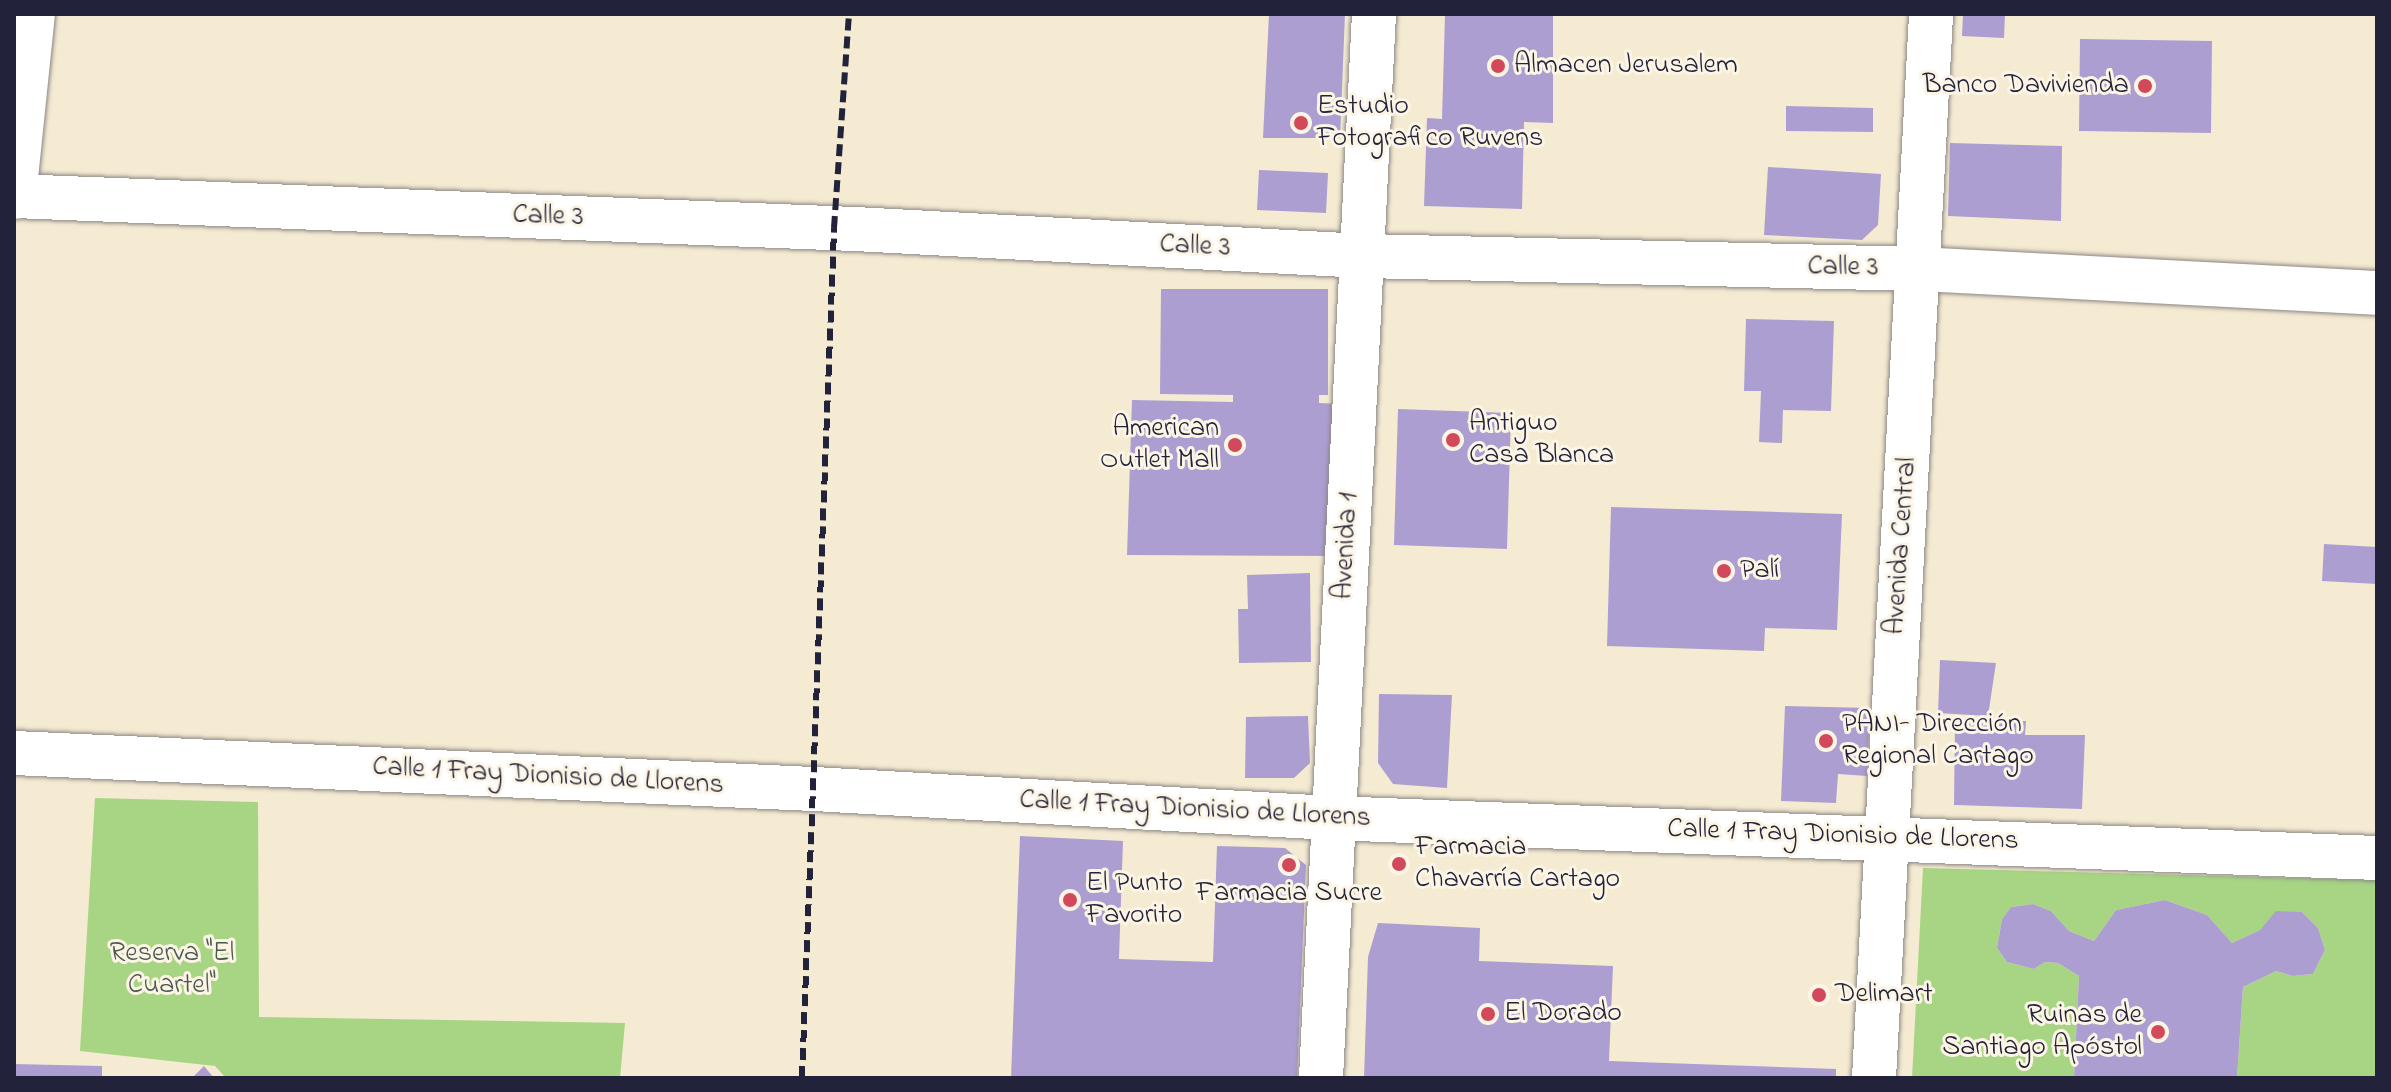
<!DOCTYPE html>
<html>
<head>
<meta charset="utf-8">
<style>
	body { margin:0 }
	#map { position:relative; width:2391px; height:1092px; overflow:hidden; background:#f5ebd2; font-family:"Indie Flower",sans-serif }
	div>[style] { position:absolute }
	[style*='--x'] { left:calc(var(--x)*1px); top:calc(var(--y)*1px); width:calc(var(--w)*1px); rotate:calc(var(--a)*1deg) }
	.green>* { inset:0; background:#a7d583 }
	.building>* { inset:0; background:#ad9ed2 }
	.roads { filter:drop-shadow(0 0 2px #8c8686) drop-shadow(0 0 2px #8c8686) }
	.minor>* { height:44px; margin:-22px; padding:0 22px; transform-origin:22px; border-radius:22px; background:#fff }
	.major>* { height:44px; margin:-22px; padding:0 22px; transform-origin:22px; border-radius:22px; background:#fff }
	.rail>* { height:6px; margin-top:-3px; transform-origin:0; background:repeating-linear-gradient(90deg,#22223b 0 12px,transparent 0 18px) }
	.dots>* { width:22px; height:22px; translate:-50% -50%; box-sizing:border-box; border:4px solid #fcf5e5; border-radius:50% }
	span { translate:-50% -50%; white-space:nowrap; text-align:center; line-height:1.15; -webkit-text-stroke:6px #fcf5e5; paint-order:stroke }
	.poi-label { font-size:28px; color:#22223b }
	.left { translate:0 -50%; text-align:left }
	.right { translate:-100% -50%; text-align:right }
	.street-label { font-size:28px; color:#22223b }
	.park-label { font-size:28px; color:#4a5851 }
	.frame { position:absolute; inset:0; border:16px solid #22223b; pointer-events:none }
</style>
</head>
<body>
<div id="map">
	<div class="green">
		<i style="clip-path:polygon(95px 798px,258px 802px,259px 1017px,625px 1023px,620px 1078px,226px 1078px,215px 1066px,80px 1051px)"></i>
		<i style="clip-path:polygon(1923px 868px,2377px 880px,2377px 1078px,2237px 1078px,2243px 987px,2276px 971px,2293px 976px,2313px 974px,2325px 950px,2318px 928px,2302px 912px,2276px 912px,2260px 930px,2232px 943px,2207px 915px,2165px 900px,2116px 910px,2094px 941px,2069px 931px,2051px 911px,2033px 904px,2011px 907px,2002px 919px,1997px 948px,2007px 962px,2034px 969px,2045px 962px,2058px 963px,2079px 976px,2074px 1078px,1912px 1078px)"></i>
	</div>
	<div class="building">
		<i style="clip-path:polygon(1269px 14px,1345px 14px,1340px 138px,1263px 138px)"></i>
		<i style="clip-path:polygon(1445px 14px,1553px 14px,1553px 123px,1524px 122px,1522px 209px,1424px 206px,1427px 118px,1442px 119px)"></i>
		<i style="clip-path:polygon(1963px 14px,2005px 14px,2004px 38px,1962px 36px)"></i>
		<i style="clip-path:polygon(2080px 39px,2212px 41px,2211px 133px,2079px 131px)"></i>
		<i style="clip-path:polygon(1786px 106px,1873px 108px,1873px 132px,1786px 131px)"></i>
		<i style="clip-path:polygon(1950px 143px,2062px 146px,2061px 221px,1948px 216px)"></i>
		<i style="clip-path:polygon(1768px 167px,1881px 174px,1878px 225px,1862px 240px,1764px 235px)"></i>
		<i style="clip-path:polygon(1259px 170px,1328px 173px,1326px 213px,1257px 210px)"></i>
		<i style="clip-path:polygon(1161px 289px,1328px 289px,1328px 395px,1319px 395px,1319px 403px,1342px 404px,1337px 556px,1127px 555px,1132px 400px,1233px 402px,1233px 395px,1160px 394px)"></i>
		<i style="clip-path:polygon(1746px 319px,1834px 321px,1831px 411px,1783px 410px,1782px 443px,1759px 442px,1761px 391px,1744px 391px)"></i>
		<i style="clip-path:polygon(1398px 409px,1511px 413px,1507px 549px,1394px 545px)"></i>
		<i style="clip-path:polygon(1611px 507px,1842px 514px,1837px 630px,1765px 628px,1764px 651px,1607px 646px)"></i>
		<i style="clip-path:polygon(2324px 544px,2377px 547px,2377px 584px,2322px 581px)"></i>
		<i style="clip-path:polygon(1310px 573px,1311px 662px,1239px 663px,1238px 609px,1248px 609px,1247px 575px)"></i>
		<i style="clip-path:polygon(1940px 660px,1996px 663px,1988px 716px,1938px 713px)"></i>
		<i style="clip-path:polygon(1379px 694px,1452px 695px,1447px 788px,1393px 784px,1378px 763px)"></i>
		<i style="clip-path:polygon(1785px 706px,1870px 708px,1867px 776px,1838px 774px,1836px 803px,1781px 801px)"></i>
		<i style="clip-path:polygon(1308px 716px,1310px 763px,1294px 778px,1245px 778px,1246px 717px)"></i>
		<i style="clip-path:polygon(1955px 721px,2026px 721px,2025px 735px,2085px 735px,2082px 809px,1954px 805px)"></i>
		<i style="clip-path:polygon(1020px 836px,1123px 841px,1119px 959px,1213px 962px,1217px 846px,1285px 848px,1306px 865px,1297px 1078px,1011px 1078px)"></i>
		<i style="clip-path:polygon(2165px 900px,2207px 915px,2232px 943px,2260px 930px,2276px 911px,2302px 912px,2318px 928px,2325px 950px,2313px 974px,2293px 976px,2276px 971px,2243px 987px,2237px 1078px,2074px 1078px,2079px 976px,2058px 963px,2045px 962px,2034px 969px,2007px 962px,1997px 948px,2002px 919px,2011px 907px,2033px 904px,2051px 911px,2069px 931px,2094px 941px,2116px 910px)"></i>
		<i style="clip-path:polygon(1378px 923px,1480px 928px,1479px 961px,1613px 966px,1609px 1061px,1836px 1069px,1836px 1078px,1364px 1078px,1368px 957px)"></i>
		<i style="clip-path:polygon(14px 1064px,102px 1066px,102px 1078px,14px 1078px)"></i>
		<i style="clip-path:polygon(204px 1066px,214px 1078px,192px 1078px)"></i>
	</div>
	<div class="roads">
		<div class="minor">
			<i style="--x:14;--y:196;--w:842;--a:2.25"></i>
			<i style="--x:855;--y:229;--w:510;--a:3.04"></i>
			<i style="--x:1364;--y:256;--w:556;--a:1.34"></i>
			<i style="--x:1920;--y:269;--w:458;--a:3"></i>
			<i style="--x:14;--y:197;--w:184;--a:-84.1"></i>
			<i style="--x:14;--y:753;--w:801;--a:2.58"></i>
			<i style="--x:814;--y:789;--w:518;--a:3.21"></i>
			<i style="--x:1331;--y:818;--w:1047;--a:2.19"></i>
		</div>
		<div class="major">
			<i style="--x:1321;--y:1078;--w:1065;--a:-87.15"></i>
			<i style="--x:1874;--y:1078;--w:1066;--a:-86.93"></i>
		</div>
	</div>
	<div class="rail">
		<i style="--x:802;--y:1078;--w:851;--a:-87.84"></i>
		<i style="--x:834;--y:228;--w:215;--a:-86"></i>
	</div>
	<div class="dots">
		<i style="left:1498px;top:66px;background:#d1495b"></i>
		<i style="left:2145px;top:86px;background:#d1495b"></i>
		<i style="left:1301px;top:123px;background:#d1495b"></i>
		<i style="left:1453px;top:440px;background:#d1495b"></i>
		<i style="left:1235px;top:445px;background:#d1495b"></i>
		<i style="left:1724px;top:571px;background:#d1495b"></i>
		<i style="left:1826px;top:741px;background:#d1495b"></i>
		<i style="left:1399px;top:864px;background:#d1495b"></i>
		<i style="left:1289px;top:865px;background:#d1495b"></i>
		<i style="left:1070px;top:900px;background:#d1495b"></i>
		<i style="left:1819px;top:995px;background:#d1495b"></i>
		<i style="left:1488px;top:1014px;background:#d1495b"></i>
		<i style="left:2158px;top:1032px;background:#d1495b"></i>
	</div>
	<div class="poi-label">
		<span class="left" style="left:1514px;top:66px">Almacen Jerusalem</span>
		<span class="right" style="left:2129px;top:86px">Banco Davivienda</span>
		<span class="left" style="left:1317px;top:123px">Estudio<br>Fotografico Ruvens</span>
		<span class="left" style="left:1469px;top:440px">Antiguo<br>Casa Blanca</span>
		<span class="right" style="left:1219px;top:445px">American<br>Outlet Mall</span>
		<span class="left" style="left:1740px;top:571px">Palí</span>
		<span class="left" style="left:1842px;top:741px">PANI- Dirección<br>Regional Cartago</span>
		<span class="left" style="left:1415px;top:864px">Farmacia<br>Chavarría Cartago</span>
		<span class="left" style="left:1086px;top:900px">El Punto<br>Favorito</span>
		<span style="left:1289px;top:894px">Farmacia Sucre</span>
		<span class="left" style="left:1835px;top:995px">Delimart</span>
		<span class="left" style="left:1504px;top:1014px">El Dorado</span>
		<span class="right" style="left:2142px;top:1032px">Ruinas de<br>Santiago Apóstol</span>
	</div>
	<div class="street-label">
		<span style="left:548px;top:217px;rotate:2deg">Calle 3</span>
		<span style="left:1195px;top:247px;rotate:3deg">Calle 3</span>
		<span style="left:1843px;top:268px;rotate:1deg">Calle 3</span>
		<span style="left:1347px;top:546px;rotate:-87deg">Avenida 1</span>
		<span style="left:1902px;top:546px;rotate:-86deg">Avenida Central</span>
		<span style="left:548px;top:777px;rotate:3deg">Calle 1 Fray Dionisio de Llorens</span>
		<span style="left:1195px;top:810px;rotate:3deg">Calle 1 Fray Dionisio de Llorens</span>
		<span style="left:1843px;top:836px;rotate:2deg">Calle 1 Fray Dionisio de Llorens</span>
	</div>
	<div class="park-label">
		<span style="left:172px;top:970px">Reserva "El<br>Cuartel"</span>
	</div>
	<div class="frame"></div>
</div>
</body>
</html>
